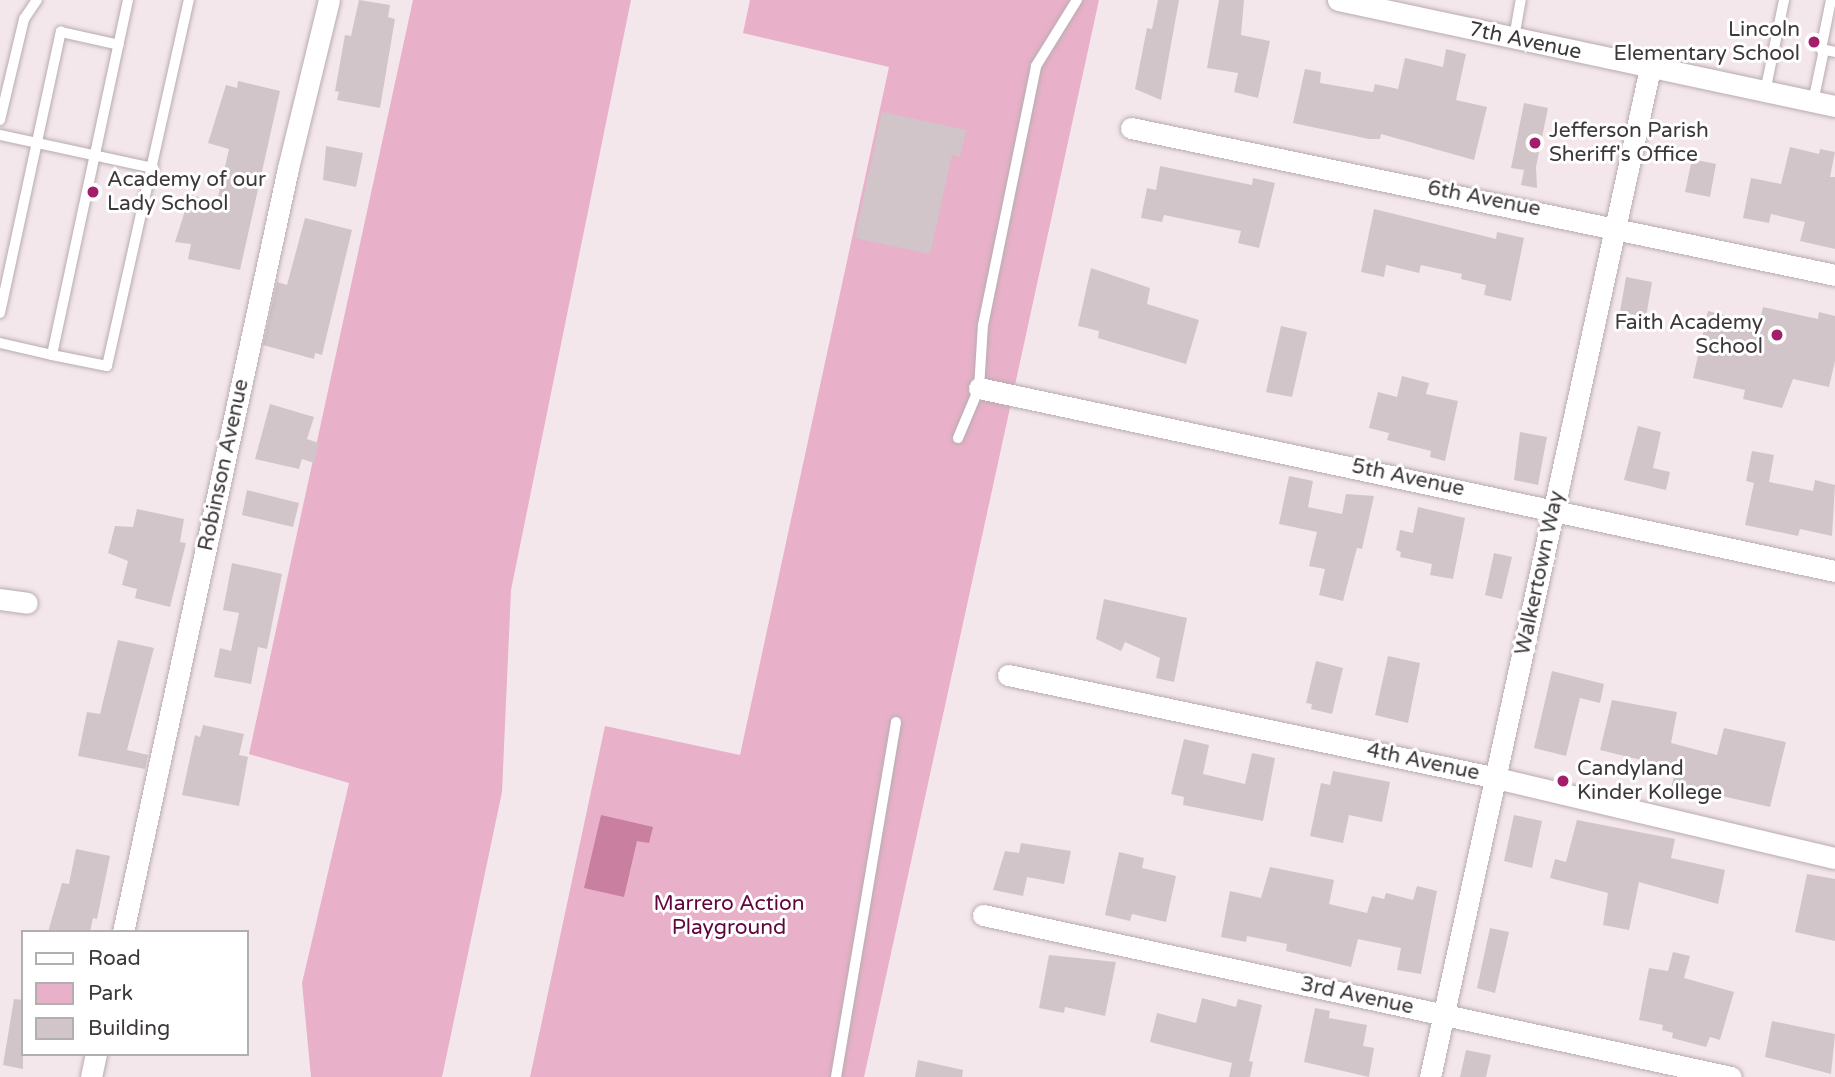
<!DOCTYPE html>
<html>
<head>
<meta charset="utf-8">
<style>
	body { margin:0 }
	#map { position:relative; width:1835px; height:1077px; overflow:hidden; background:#f4e7ec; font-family:"Varela Round",sans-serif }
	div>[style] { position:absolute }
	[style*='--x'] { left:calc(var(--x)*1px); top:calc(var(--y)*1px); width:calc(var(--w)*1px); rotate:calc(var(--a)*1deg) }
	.green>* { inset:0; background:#e8b1c9 }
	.water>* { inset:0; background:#c87fa0 }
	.building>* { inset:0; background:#d1c5ca }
	.roads { filter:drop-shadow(0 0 2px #b8acb0) drop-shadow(0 0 2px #b8acb0) }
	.lane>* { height:10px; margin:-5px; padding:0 5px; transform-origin:5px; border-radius:5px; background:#fff }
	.street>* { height:21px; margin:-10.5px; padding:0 10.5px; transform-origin:10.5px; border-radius:10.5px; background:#fff }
	.dots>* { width:19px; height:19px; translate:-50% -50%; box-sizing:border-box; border:4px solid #fff; border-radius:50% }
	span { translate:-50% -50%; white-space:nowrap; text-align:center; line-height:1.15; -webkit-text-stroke:6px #fff; paint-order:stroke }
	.poi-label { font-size:21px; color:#3d383a }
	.right { translate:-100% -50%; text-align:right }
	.left { translate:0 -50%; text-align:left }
	.street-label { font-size:21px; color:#3d383a }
	.park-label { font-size:21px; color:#61063d }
	.legend { position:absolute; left:21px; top:930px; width:228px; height:126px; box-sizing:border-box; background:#fff; border:2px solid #b1afb0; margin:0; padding:9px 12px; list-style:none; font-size:21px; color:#3d383a }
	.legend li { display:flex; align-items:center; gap:14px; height:35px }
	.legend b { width:35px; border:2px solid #b1afb0 }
</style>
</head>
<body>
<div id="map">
	<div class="green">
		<i style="clip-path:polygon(413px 0,631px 0,511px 590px,502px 792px,442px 1077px,311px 1077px,302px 983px,349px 783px,249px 754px)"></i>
		<i style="clip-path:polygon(750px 0,1099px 0,864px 1077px,530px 1077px,605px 726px,740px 755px,889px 67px,743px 33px)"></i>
	</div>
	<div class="water">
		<i style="clip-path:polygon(601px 815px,653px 827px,649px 843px,637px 841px,624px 897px,584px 888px)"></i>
	</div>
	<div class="building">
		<i style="clip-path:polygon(359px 0,390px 5px,388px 17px,395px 19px,380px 108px,337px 100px,339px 92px,335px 91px,345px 35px,351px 36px)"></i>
		<i style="clip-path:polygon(1158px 0,1179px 0,1161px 100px,1135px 89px,1147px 28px,1152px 29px)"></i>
		<i style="clip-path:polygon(1219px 0,1244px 0,1241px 35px,1270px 41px,1258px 98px,1234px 92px,1238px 73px,1207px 68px)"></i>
		<i style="clip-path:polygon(1446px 49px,1466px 54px,1456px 100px,1487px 107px,1474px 160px,1381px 134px,1380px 139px,1369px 139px,1293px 123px,1305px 69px,1321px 72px,1320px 83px,1373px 92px,1375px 84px,1398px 89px,1405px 58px,1443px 67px)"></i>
		<i style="clip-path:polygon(238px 81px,280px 91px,240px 270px,188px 259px,191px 244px,175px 242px,190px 195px,217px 201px,229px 149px,208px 143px,226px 85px,237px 88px)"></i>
		<i style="clip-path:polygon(1524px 103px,1548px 108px,1536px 167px,1537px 188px,1521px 185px,1524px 170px,1511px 168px)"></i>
		<i style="clip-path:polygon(882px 112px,966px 130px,960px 157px,952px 155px,930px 254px,855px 238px)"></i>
		<i style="clip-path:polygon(326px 146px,363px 153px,356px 187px,323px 180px)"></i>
		<i style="clip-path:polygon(1790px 147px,1819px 154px,1820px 149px,1835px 152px,1830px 177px,1835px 177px,1835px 249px,1800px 241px,1805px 222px,1771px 214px,1769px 223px,1743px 218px,1751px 178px,1781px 184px)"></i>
		<i style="clip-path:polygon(1692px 159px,1716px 164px,1710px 197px,1685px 192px)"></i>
		<i style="clip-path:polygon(1160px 166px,1252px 185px,1253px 178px,1275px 183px,1259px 248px,1238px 243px,1241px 231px,1164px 215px,1162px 222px,1141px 218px,1147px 188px,1156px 190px)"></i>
		<i style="clip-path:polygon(1374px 209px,1496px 239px,1497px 232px,1524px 238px,1511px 301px,1484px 295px,1486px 285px,1461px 279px,1462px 274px,1421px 265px,1419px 273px,1386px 265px,1384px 277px,1361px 272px)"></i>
		<i style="clip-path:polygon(305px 218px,352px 230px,322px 355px,315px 353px,314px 359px,263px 345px,277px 282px,287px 285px)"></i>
		<i style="clip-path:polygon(1091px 268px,1150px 288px,1147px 304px,1199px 320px,1186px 364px,1098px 338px,1099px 331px,1078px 326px)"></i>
		<i style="clip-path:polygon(1626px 277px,1652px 282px,1646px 317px,1620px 312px)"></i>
		<i style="clip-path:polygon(1763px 307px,1818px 319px,1819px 312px,1835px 316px,1835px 361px,1829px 387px,1793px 379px,1782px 408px,1743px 399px,1745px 390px,1693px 378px,1708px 311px,1759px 323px)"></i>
		<i style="clip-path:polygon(1281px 326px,1307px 332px,1292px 397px,1266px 392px)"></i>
		<i style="clip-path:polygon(1402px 376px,1429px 383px,1426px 394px,1458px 401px,1445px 461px,1430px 457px,1431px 451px,1387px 440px,1389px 433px,1369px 428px,1378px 392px,1397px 397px)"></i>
		<i style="clip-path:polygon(270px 404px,314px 417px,307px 439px,319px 443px,314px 463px,302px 459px,299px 469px,255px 459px)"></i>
		<i style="clip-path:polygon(1638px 426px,1661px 432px,1653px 468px,1670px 472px,1666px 490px,1624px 480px)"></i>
		<i style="clip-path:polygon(1520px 432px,1547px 437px,1538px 485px,1514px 480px)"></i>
		<i style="clip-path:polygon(1752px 451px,1774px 455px,1769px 482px,1813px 491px,1815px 480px,1835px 485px,1832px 536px,1800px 529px,1798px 536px,1745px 525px,1754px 483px,1746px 481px)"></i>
		<i style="clip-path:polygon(1289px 476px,1313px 481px,1308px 507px,1342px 514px,1346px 494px,1374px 496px,1362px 549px,1357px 548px,1343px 601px,1319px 595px,1325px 569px,1309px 566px,1317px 532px,1279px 524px)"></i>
		<i style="clip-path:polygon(247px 490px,299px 503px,293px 527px,242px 515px)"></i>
		<i style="clip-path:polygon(1418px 507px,1465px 518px,1453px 579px,1430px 575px,1432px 564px,1400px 557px,1401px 552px,1396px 550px,1400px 530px,1413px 533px)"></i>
		<i style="clip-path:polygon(137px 509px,184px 519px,180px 542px,186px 543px,170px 607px,135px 598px,137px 589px,122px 585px,128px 561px,108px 553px,115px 526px,133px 527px)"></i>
		<i style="clip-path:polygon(1494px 553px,1512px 557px,1502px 599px,1485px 595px)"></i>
		<i style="clip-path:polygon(232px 563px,282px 574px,267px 649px,258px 647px,251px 684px,214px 677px,220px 648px,231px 651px,239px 613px,223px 610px)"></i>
		<i style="clip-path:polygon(1104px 599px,1187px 618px,1174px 682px,1156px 678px,1160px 658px,1125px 642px,1121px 651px,1096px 639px)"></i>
		<i style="clip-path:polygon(118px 640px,154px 648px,127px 750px,148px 755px,145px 769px,78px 756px,87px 712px,100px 714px)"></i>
		<i style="clip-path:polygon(1388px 656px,1420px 663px,1408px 723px,1375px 715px)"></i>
		<i style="clip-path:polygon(1316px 661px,1343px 668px,1332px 714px,1311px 709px,1312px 704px,1306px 703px)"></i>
		<i style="clip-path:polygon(1552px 671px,1604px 684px,1600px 703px,1580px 698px,1566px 756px,1534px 748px)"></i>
		<i style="clip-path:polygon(1612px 700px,1677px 712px,1671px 743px,1717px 755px,1724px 728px,1786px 742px,1770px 807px,1696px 790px,1694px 797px,1670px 792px,1674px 776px,1640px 770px,1641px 760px,1600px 750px)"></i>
		<i style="clip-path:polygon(203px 725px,244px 734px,239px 755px,248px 757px,239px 806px,182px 795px,195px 735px,200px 737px)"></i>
		<i style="clip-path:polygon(1184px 739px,1209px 745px,1203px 774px,1245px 784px,1252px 753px,1275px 758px,1263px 821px,1183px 805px,1184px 797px,1171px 794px)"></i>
		<i style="clip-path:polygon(1333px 771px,1390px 782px,1382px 822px,1349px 815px,1343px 843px,1310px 836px,1321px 783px,1330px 785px)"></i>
		<i style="clip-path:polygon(1514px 815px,1542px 821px,1532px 868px,1504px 861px)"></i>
		<i style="clip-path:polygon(1577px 820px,1675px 839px,1671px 858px,1725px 870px,1718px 904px,1639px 882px,1629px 930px,1603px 925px,1608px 893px,1550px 878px,1555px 859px,1566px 862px)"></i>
		<i style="clip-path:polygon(1021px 843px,1071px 851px,1064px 884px,1027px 877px,1023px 896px,993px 890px,1005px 851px,1019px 853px)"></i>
		<i style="clip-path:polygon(76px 849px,110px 856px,97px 919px,93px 918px,90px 932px,48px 932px,62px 883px,69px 884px)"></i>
		<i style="clip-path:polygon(1119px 852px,1144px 858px,1142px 868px,1176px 876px,1166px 922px,1132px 914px,1130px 921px,1105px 915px)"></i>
		<i style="clip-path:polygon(1270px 867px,1334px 880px,1329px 904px,1367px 913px,1372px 896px,1384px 899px,1386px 893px,1413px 900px,1417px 886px,1437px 891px,1421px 974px,1397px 970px,1401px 948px,1358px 939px,1351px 967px,1286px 951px,1287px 944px,1247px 936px,1246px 942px,1221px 937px,1230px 891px,1261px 898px)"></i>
		<i style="clip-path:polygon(1807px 874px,1835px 879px,1835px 941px,1795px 932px)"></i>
		<i style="clip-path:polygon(1490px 928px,1509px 932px,1495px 993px,1477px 988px)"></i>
		<i style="clip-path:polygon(1673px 952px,1690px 956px,1684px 978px,1734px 992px,1720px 1040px,1710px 1037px,1706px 1047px,1672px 1038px,1673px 1033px,1662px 1030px,1663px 1025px,1639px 1020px,1649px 968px,1668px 971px)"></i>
		<i style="clip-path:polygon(1049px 955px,1116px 962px,1105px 1016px,1065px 1007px,1064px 1013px,1039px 1008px)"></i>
		<i style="clip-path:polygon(1202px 998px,1236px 1007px,1238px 999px,1262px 1005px,1249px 1061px,1253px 1062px,1250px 1077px,1229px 1077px,1232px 1063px,1150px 1042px,1157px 1013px,1196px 1023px)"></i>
		<i style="clip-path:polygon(14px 999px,23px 1000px,23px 1069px,3px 1065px)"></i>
		<i style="clip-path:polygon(1315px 1008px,1330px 1011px,1329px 1018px,1367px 1025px,1363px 1046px,1374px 1048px,1369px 1077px,1304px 1062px)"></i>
		<i style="clip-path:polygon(1772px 1021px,1835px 1034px,1831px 1074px,1765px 1057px)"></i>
		<i style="clip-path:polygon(1466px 1050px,1491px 1055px,1486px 1077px,1460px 1077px)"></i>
		<i style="clip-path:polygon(918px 1060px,963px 1070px,962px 1077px,915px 1077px)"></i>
	</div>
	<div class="roads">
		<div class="lane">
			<i style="--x:128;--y:0;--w:363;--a:102.1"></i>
			<i style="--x:52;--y:355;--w:56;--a:11.3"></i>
			<i style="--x:107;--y:366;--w:375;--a:-77.4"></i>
			<i style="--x:1831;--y:0;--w:50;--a:101.5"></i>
			<i style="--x:1821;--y:49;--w:14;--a:12"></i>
			<i style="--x:1514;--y:38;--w:39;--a:-80"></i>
			<i style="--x:1765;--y:92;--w:94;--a:-78.3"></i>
			<i style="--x:1813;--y:102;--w:53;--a:-78.1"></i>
			<i style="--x:0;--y:120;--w:104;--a:-76.6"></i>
			<i style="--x:24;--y:19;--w:23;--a:-56"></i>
			<i style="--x:0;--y:135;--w:157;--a:12.2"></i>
			<i style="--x:0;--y:313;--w:288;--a:-77.8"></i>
			<i style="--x:61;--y:32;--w:59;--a:12.6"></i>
			<i style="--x:0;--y:343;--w:53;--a:13"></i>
			<i style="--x:958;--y:438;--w:54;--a:-67.2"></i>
			<i style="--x:979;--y:388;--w:63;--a:-86.4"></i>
			<i style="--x:983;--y:325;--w:264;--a:-78.4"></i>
			<i style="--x:1036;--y:66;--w:78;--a:-58.2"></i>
			<i style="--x:836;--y:1077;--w:360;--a:-80.4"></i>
		</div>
		<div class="street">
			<i style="--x:1338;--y:0;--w:508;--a:12.04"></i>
			<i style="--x:1131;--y:128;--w:719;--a:11.79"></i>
			<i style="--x:979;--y:388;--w:875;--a:12.07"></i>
			<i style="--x:0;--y:599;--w:27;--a:8"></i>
			<i style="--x:1008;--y:675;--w:499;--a:11.9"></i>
			<i style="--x:1496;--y:778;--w:348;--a:13.3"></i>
			<i style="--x:983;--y:915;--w:765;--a:12.22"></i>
			<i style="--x:123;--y:932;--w:782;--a:-77.81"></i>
			<i style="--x:288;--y:168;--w:173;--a:-76.3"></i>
			<i style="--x:91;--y:1077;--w:24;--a:-78"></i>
			<i style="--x:1430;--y:1077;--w:1033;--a:-77.7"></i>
		</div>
	</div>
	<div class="dots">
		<i style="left:1814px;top:42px;background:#a21d6a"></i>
		<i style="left:1535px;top:143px;background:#a21d6a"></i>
		<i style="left:93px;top:192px;background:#a21d6a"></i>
		<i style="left:1777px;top:335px;background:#a21d6a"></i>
		<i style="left:1563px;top:781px;background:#a21d6a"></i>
	</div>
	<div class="poi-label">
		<span class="right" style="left:1800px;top:42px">Lincoln<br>Elementary School</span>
		<span class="left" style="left:1549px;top:143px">Jefferson Parish<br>Sheriff's Office</span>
		<span class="left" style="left:107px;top:192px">Academy of our<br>Lady School</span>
		<span class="right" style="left:1763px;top:335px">Faith Academy<br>School</span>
		<span class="left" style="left:1577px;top:781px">Candyland<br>Kinder Kollege</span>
	</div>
	<div class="street-label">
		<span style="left:1525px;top:41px;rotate:12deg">7th Avenue</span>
		<span style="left:1484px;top:199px;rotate:11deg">6th Avenue</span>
		<span style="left:224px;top:465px;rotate:-78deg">Robinson Avenue</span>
		<span style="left:1408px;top:478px;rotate:12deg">5th Avenue</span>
		<span style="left:1540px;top:573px;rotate:-78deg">Walkertown Way</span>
		<span style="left:1423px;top:762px;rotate:12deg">4th Avenue</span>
		<span style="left:1357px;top:996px;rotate:12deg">3rd Avenue</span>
	</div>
	<div class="park-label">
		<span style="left:729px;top:916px">Marrero Action<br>Playground</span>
	</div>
	<ul class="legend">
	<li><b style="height:9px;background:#fff"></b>Road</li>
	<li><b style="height:19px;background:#e8b1c9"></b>Park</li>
	<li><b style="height:19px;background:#d1c5ca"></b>Building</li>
	</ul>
</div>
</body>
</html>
